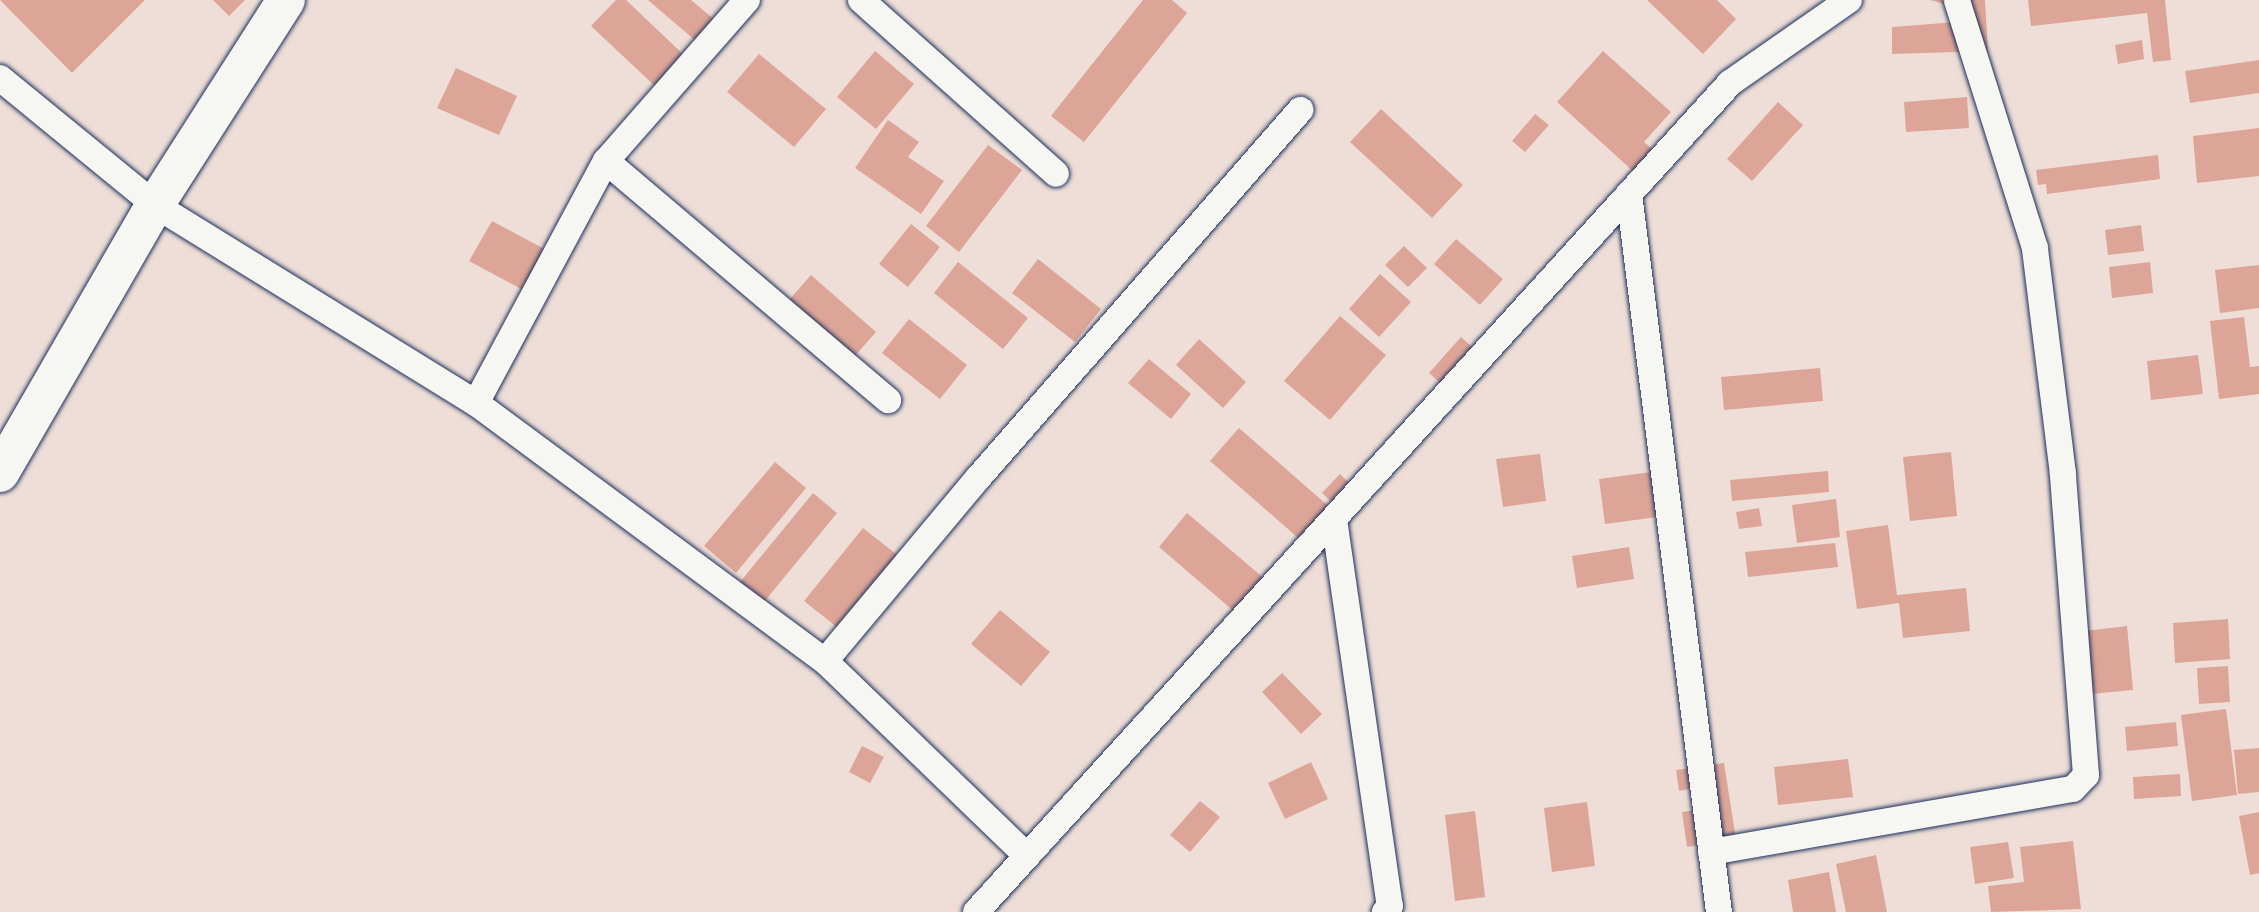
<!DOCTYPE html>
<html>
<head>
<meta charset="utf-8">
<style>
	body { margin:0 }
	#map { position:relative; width:2259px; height:912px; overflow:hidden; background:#eeded7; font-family:Pangolin,sans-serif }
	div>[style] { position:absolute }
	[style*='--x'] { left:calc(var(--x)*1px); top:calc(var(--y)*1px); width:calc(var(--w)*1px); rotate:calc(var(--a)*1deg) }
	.building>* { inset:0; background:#dda597 }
	.roads { filter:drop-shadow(0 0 2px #1b2f5e) drop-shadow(0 0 2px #1b2f5e) }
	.street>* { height:26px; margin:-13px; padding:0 13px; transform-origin:13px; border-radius:13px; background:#f6f6f2 }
	.secondary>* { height:38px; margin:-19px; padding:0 19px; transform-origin:19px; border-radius:19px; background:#f6f6f2 }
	span { translate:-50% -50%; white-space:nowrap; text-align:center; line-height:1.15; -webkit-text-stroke:6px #f6f6f2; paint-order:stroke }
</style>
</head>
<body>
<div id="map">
	<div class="building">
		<i style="clip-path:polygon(0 0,145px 0,72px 73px)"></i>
		<i style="clip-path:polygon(213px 0,245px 0,229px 16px)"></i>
		<i style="clip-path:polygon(616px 0,626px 0,686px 57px,657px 88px,591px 26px)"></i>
		<i style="clip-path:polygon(648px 0,691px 0,715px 20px,697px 42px)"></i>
		<i style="clip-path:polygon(1143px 0,1172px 0,1187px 13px,1084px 142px,1051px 116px)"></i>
		<i style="clip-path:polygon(1647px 0,1717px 0,1736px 19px,1703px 54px)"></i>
		<i style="clip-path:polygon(1930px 0,1985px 0,1988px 51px,1892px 54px,1892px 27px,1957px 22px,1955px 7px)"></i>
		<i style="clip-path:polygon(2028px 0,2165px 0,2171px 60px,2153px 62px,2147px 13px,2031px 26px)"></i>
		<i style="clip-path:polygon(2142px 40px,2144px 59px,2118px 64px,2115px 45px)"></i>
		<i style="clip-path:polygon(875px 51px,914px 84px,876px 129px,837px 97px)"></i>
		<i style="clip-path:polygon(1603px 51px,1671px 112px,1644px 142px,1654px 151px,1634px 172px,1557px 102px)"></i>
		<i style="clip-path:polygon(759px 54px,826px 109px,794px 147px,727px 92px)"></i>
		<i style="clip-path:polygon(2259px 60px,2259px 93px,2190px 103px,2185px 71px)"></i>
		<i style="clip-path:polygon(456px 68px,517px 96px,499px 135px,437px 108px)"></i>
		<i style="clip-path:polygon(1967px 97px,1969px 128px,1906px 132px,1904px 102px)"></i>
		<i style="clip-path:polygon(1778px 102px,1803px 125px,1752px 181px,1727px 159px)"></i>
		<i style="clip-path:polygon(1381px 109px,1463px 185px,1432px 218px,1350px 142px)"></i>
		<i style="clip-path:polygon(1535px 114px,1549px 125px,1525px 152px,1512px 141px)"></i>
		<i style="clip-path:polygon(888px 120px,919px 142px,908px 157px,944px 181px,921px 214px,855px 168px)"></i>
		<i style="clip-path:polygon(2259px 128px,2259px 176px,2197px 183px,2193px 136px)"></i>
		<i style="clip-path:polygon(988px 145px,1022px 170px,959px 252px,926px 226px)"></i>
		<i style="clip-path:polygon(2158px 155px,2160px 179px,2047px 194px,2046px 184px,2038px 185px,2036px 170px)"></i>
		<i style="clip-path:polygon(492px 221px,548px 251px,525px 291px,469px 261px)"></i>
		<i style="clip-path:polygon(911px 224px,940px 247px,908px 287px,879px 264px)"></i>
		<i style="clip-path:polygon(2141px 225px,2144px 251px,2108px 255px,2105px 230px)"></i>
		<i style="clip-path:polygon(1456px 239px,1503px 279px,1480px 305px,1434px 264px)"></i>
		<i style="clip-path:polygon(1404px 246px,1427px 268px,1408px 287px,1385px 265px)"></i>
		<i style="clip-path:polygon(1038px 259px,1101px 309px,1075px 342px,1012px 293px)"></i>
		<i style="clip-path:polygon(958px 262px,1028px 318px,1003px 349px,934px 293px)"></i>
		<i style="clip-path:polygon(2150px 262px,2153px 293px,2112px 298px,2109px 267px)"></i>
		<i style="clip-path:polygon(2259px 265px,2259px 308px,2220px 313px,2215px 270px)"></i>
		<i style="clip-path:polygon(1380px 274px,1411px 302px,1379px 337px,1349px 309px)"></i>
		<i style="clip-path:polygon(811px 275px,876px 332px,854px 357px,789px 300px)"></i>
		<i style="clip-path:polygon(1340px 316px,1386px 355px,1330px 420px,1284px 381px)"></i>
		<i style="clip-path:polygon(2244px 317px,2250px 367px,2259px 366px,2259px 394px,2219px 399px,2210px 321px)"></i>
		<i style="clip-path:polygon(909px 319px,967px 365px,940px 399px,882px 353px)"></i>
		<i style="clip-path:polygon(1461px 337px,1485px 359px,1452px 394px,1429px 373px)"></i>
		<i style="clip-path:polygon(1199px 339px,1246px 382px,1223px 408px,1176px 365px)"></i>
		<i style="clip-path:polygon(2198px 355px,2203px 394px,2151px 400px,2147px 361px)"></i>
		<i style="clip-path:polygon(1149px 359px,1191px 394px,1171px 419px,1128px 383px)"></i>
		<i style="clip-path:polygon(1820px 368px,1823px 401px,1724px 410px,1721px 377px)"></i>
		<i style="clip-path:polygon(1239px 428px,1341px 517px,1312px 550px,1210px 461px)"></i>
		<i style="clip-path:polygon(1951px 452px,1957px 516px,1910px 521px,1903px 457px)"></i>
		<i style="clip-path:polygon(1540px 454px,1546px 501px,1503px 507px,1496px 459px)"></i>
		<i style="clip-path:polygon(775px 462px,806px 488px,736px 573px,704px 546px)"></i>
		<i style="clip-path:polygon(1674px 469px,1680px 514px,1605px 524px,1599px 479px)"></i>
		<i style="clip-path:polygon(1828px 471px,1829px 492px,1732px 501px,1730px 480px)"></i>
		<i style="clip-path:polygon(1340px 474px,1363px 496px,1346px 515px,1322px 493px)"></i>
		<i style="clip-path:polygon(813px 493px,837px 513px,764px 602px,740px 582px)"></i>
		<i style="clip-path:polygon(1836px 499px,1840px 537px,1797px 543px,1792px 505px)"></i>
		<i style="clip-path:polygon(1759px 508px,1762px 526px,1739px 529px,1736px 512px)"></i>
		<i style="clip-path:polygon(1187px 513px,1272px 585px,1243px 619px,1159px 547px)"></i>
		<i style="clip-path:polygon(1888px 525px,1897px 595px,1966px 588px,1970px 631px,1903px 638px,1899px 603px,1857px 609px,1846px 531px)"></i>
		<i style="clip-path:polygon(863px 528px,901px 558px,843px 632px,804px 601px)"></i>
		<i style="clip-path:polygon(1835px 543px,1838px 567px,1748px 577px,1745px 552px)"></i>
		<i style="clip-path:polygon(1629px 547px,1634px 579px,1577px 588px,1572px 556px)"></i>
		<i style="clip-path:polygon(1000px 610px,1050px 652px,1021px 686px,971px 644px)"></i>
		<i style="clip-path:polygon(2228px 619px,2230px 659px,2175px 663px,2173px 623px)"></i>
		<i style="clip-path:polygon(2127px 626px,2133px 690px,2091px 694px,2085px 631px)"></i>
		<i style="clip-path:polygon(2228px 666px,2230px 702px,2199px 704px,2197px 668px)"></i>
		<i style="clip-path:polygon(1282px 673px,1322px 714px,1301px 734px,1262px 692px)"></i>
		<i style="clip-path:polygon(2226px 709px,2237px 795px,2192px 801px,2181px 715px)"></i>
		<i style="clip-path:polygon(2176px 722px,2178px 746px,2127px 751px,2125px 727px)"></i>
		<i style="clip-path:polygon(862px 746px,884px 757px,870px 783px,849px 772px)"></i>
		<i style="clip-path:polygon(2259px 748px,2259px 792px,2238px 794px,2234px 750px)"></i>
		<i style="clip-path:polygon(1848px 759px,1853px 797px,1778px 805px,1774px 767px)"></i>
		<i style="clip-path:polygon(1311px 762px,1328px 799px,1285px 819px,1268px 783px)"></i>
		<i style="clip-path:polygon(1724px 763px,1736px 839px,1687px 847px,1682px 812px,1703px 809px,1700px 787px,1679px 791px,1676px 770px)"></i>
		<i style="clip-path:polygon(2180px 774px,2181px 796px,2134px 799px,2133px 777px)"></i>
		<i style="clip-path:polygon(1200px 801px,1220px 817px,1190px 852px,1170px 835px)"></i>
		<i style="clip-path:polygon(1587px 802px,1595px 866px,1552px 872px,1544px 808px)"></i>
		<i style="clip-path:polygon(1475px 811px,1485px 897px,1455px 901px,1445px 815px)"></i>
		<i style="clip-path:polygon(2259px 812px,2259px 873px,2250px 875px,2239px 816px)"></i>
		<i style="clip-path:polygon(2073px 841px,2081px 909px,1991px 912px,1988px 886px,2024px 882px,2020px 847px)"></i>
		<i style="clip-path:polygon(2008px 842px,2014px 878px,1975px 884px,1970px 847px)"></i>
		<i style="clip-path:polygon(1876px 855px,1887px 912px,1846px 912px,1836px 864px)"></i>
		<i style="clip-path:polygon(1829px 872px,1836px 912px,1793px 912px,1788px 880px)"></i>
	</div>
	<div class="roads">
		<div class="street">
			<i style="--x:861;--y:0;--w:261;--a:41.7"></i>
			<i style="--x:0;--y:78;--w:200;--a:39.3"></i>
			<i style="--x:155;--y:205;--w:377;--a:31.7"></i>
			<i style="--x:476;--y:403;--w:434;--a:36.5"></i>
			<i style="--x:825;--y:661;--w:281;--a:44"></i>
			<i style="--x:606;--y:161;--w:370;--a:40.3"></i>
			<i style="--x:1629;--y:194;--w:724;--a:82.86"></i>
			<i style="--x:476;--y:403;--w:275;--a:-61.8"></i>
			<i style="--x:606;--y:161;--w:214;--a:-48.8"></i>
			<i style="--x:1334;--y:519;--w:391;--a:81.8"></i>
			<i style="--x:1390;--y:906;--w:8;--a:130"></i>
			<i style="--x:825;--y:661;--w:240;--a:-50.1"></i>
			<i style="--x:979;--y:477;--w:488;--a:-48.8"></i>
			<i style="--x:1711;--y:852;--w:367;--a:-9.9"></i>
			<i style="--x:2073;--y:789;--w:19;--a:-47"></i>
			<i style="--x:2086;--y:775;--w:302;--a:-94.4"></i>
			<i style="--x:2063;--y:474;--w:228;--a:-97.1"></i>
			<i style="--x:2035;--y:248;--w:260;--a:-107.5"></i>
			<i style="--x:976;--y:912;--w:1121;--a:-47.71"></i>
			<i style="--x:1730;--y:83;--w:145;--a:-34.9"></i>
		</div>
		<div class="secondary">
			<i style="--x:0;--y:473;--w:310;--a:-60"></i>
			<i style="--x:155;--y:205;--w:243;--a:-57.4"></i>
		</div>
	</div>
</div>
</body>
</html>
